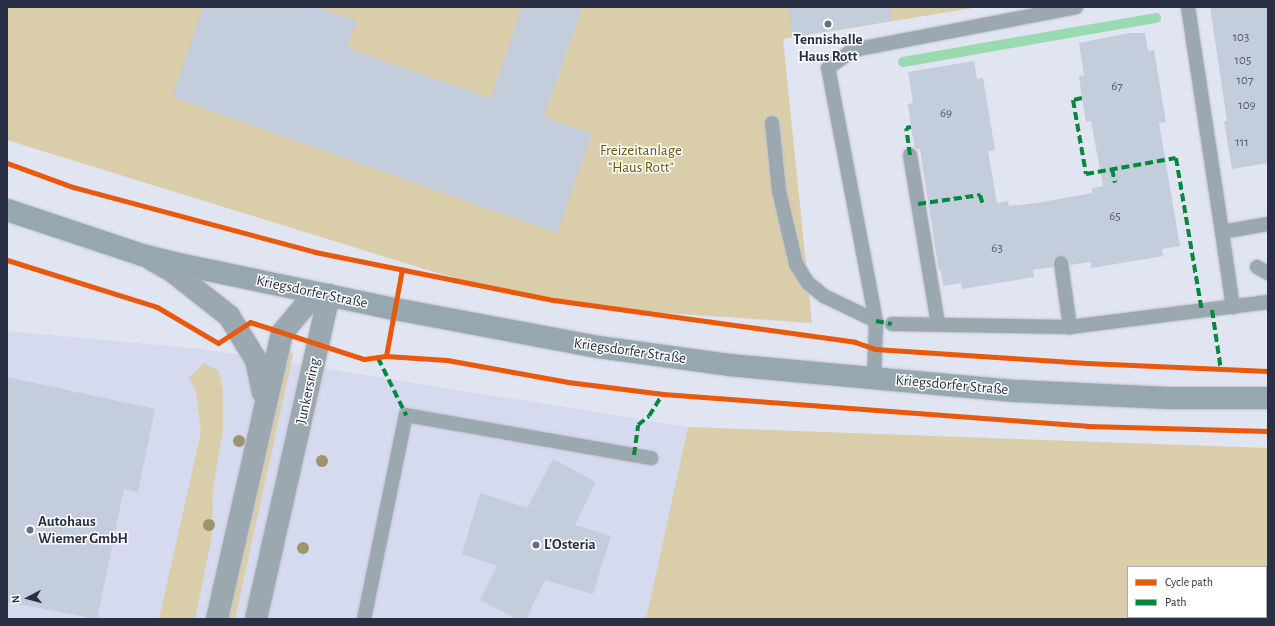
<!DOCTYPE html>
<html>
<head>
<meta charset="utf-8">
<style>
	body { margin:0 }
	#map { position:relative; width:1275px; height:626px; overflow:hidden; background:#e1e4f1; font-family:"Alegreya Sans",sans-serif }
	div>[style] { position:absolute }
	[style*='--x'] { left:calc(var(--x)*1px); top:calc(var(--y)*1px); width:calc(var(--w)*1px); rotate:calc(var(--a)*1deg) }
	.built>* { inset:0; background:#d5daef }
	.green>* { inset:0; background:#daceaa }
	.stream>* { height:10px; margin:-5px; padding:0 5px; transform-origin:5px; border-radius:5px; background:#9adab1 }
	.building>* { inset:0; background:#c4cddb }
	.roads { filter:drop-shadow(0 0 1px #bec1cd) drop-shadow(0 0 1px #bec1cd) }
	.lane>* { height:14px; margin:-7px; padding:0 7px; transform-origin:7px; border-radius:7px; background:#9ba8b0 }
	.street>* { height:22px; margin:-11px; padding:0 11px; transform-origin:11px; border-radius:11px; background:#9ba8b0 }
	.secondary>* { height:22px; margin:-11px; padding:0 11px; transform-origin:11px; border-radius:11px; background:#96a7af }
	.quiet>* { height:4px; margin-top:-2px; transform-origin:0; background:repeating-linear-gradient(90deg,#00873e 0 8px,transparent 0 12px) }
	.cycleway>* { height:5px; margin:-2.5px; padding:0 2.5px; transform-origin:2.5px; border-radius:2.5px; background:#e8590c }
	.trees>* { width:12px; height:12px; margin:-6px; border-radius:50%; background:#9e956c }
	.dots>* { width:11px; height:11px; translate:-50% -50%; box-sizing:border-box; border:2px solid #fff; border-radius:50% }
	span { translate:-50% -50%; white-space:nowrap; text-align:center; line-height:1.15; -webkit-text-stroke:3px #fff; paint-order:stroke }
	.number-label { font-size:13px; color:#52596c }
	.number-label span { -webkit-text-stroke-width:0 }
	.poi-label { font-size:15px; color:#292f44; font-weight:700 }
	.left { translate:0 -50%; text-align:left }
	.park-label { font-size:15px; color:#685400 }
	.street-label { font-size:15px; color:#292f44 }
	.frame { position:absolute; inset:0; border:8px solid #292f44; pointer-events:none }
	.legend { position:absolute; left:1127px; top:566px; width:140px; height:52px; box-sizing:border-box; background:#fff; border:1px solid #a9acb4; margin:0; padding:5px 7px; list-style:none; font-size:12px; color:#292f44 }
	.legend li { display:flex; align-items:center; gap:8px; height:20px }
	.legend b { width:20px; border:1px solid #a9acb4 }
	.north { position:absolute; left:8px; top:578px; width:40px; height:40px; -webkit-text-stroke:3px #fff; paint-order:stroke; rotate:264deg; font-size:11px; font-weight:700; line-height:16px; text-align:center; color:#292f44 }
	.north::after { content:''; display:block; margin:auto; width:14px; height:18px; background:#292f44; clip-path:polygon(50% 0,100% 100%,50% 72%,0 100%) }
</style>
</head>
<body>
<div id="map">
	<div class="built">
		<i style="clip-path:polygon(7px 331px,202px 349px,688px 427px,646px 619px,7px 619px)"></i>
	</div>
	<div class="green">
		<i style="clip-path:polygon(7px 7px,979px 7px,783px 39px,812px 323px,608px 309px,534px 299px,434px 272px,7px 140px)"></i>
		<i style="clip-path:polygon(290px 349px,293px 355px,235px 619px,225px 619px,286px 350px)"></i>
		<i style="clip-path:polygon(204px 363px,219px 371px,223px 390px,223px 430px,213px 488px,212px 536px,195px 619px,159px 619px,201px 432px,196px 391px,189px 378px)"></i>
		<i style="clip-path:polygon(evenodd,688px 427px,1268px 448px,1268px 619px,646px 619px,688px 427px,1128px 567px,1266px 567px,1266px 617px,1128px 617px,1128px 567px)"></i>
	</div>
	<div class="stream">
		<i style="--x:903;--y:62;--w:257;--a:-9.9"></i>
	</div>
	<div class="building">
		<i style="clip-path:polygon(203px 7px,314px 7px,357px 20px,347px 48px,491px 98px,522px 7px,582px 7px,544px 117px,592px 134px,557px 233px,172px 97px)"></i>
		<i style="clip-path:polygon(788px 7px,890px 7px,891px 21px,793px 37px)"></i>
		<i style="clip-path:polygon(1210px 7px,1268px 7px,1268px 163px,1232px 169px,1224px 121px,1227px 121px)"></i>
		<i style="clip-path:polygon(1129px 33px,1145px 33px,1148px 51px,1154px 50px,1166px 122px,1159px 123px,1180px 246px,1162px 249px,1163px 256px,1091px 268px,1091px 262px,1070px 265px,1067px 257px,1059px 255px,1053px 259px,1053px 267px,1033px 270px,1034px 277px,962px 289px,961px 283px,943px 286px,941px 270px,939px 271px,920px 149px,915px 148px,911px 127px,908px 104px,913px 103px,908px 72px,974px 61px,977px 79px,983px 78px,995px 150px,988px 151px,997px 203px,1008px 201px,1009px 206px,1037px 203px,1092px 193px,1092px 188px,1103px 186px,1091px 121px,1086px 122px,1082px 98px,1079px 76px,1084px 75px,1079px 43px)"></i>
		<i style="clip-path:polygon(7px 377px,155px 409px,138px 492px,124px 489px,97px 619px,7px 602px)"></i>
		<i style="clip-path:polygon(553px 459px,596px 482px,575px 525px,611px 536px,593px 594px,545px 580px,526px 619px,517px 619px,480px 600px,497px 566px,462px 554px,480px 493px,527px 508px)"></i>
	</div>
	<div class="roads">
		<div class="lane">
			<i style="--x:1188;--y:7;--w:228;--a:81.4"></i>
			<i style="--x:1222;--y:232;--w:47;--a:-9.9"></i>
			<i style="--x:772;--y:123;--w:68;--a:84.1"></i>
			<i style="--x:779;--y:191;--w:75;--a:76.9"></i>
			<i style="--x:796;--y:264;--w:22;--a:58"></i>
			<i style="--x:808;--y:283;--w:21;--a:39"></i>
			<i style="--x:824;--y:296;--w:58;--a:25.7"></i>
			<i style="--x:910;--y:155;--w:171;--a:80.6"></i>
			<i style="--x:1222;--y:232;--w:76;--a:81.7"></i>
			<i style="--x:1061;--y:263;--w:65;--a:82"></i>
			<i style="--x:1257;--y:267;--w:13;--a:29"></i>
			<i style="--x:892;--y:324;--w:178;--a:1"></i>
			<i style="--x:1070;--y:327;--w:200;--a:-7.2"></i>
			<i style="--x:874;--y:379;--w:58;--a:-88"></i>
			<i style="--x:876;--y:321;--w:258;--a:-100.7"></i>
			<i style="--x:828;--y:68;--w:31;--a:-36"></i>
			<i style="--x:853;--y:50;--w:227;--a:-10.9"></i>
			<i style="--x:364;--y:619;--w:208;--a:-78.4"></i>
			<i style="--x:406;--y:415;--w:249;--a:10"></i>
		</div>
		<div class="street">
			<i style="--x:152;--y:260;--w:23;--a:29"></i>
			<i style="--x:172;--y:271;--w:73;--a:38.3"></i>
			<i style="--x:229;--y:316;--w:52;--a:58.5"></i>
			<i style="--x:256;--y:360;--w:33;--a:78"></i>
			<i style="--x:217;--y:619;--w:293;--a:-77.2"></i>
			<i style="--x:282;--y:333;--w:38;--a:-50"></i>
			<i style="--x:306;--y:304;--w:25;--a:-21"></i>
			<i style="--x:256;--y:619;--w:332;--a:-77.3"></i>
		</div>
		<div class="secondary">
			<i style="--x:7;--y:210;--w:142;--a:18.4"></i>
			<i style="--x:142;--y:255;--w:33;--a:14"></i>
			<i style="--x:174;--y:263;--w:226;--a:11.8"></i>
			<i style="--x:395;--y:309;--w:207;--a:10.6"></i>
			<i style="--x:598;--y:347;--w:132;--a:7.8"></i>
			<i style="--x:729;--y:365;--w:289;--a:5.2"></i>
			<i style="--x:1017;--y:391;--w:150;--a:2.7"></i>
			<i style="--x:1167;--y:398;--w:101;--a:0"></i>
		</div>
	</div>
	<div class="quiet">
		<i style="--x:1082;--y:98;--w:9;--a:167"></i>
		<i style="--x:1073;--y:100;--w:75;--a:80"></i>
		<i style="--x:1086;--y:174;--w:91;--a:-10.1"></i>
		<i style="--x:1176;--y:158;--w:156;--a:80.4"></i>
		<i style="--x:910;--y:155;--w:27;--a:-98"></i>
		<i style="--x:906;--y:128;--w:5;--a:-11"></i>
		<i style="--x:1112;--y:169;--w:14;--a:78"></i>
		<i style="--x:918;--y:204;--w:63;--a:-8.3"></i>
		<i style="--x:980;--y:195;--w:10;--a:73"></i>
		<i style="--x:1212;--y:310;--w:61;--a:81.5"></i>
		<i style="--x:876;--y:321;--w:16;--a:11"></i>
		<i style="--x:378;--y:358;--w:64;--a:63.8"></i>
		<i style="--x:634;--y:455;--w:30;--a:-82"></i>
		<i style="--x:638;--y:425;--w:14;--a:-39"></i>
		<i style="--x:649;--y:416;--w:26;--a:-58"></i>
	</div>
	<div class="cycleway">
		<i style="--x:7;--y:163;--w:70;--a:20"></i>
		<i style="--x:73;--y:187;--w:251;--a:15"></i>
		<i style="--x:315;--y:252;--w:244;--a:11.4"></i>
		<i style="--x:554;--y:300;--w:304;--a:7.9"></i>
		<i style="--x:855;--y:342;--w:21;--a:19"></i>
		<i style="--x:875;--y:349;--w:212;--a:3.8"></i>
		<i style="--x:1087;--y:363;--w:181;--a:2.5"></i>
		<i style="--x:7;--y:260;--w:157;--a:17.4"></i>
		<i style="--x:157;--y:307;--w:71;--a:30.5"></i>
		<i style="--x:218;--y:343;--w:38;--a:-33"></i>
		<i style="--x:250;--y:322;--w:120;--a:18"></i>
		<i style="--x:364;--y:359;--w:22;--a:-8"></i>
		<i style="--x:386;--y:356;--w:61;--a:3.8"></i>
		<i style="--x:447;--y:360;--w:123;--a:10.3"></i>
		<i style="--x:568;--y:382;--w:96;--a:7.2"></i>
		<i style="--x:663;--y:394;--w:425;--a:4.3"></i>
		<i style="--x:1087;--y:426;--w:181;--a:1.6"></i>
		<i style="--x:386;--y:356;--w:88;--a:-79.6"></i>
	</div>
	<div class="trees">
		<i style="left:239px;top:441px"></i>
		<i style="left:322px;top:461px"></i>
		<i style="left:209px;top:525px"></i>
		<i style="left:303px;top:548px"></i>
	</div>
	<div class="dots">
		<i style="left:828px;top:24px;background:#696e81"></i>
		<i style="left:30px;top:530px;background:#696e81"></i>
		<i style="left:536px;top:545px;background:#696e81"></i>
	</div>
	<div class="number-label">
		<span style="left:1241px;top:38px">103</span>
		<span style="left:1243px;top:61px">105</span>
		<span style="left:1245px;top:81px">107</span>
		<span style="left:1117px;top:87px">67</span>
		<span style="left:1247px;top:106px">109</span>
		<span style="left:946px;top:114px">69</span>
		<span style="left:1242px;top:143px">111</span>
		<span style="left:1115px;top:217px">65</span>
		<span style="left:997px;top:249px">63</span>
	</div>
	<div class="poi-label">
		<span style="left:828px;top:48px">Tennishalle<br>Haus Rott</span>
		<span class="left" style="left:38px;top:530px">Autohaus<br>Wiemer GmbH</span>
		<span class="left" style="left:544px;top:545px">L'Osteria</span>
	</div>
	<div class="park-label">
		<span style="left:641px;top:159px">Freizeitanlage<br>"Haus Rott"</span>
	</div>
	<div class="street-label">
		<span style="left:312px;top:292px;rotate:12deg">Kriegsdorfer Straße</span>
		<span style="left:630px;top:351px;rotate:8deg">Kriegsdorfer Straße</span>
		<span style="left:952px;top:385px;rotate:5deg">Kriegsdorfer Straße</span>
		<span style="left:308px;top:391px;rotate:-78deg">Junkersring</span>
	</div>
	<div class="frame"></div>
	<ul class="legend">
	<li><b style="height:5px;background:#e8590c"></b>Cycle path</li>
	<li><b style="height:5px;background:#00873e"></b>Path</li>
	</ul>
	<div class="north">N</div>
</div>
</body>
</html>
